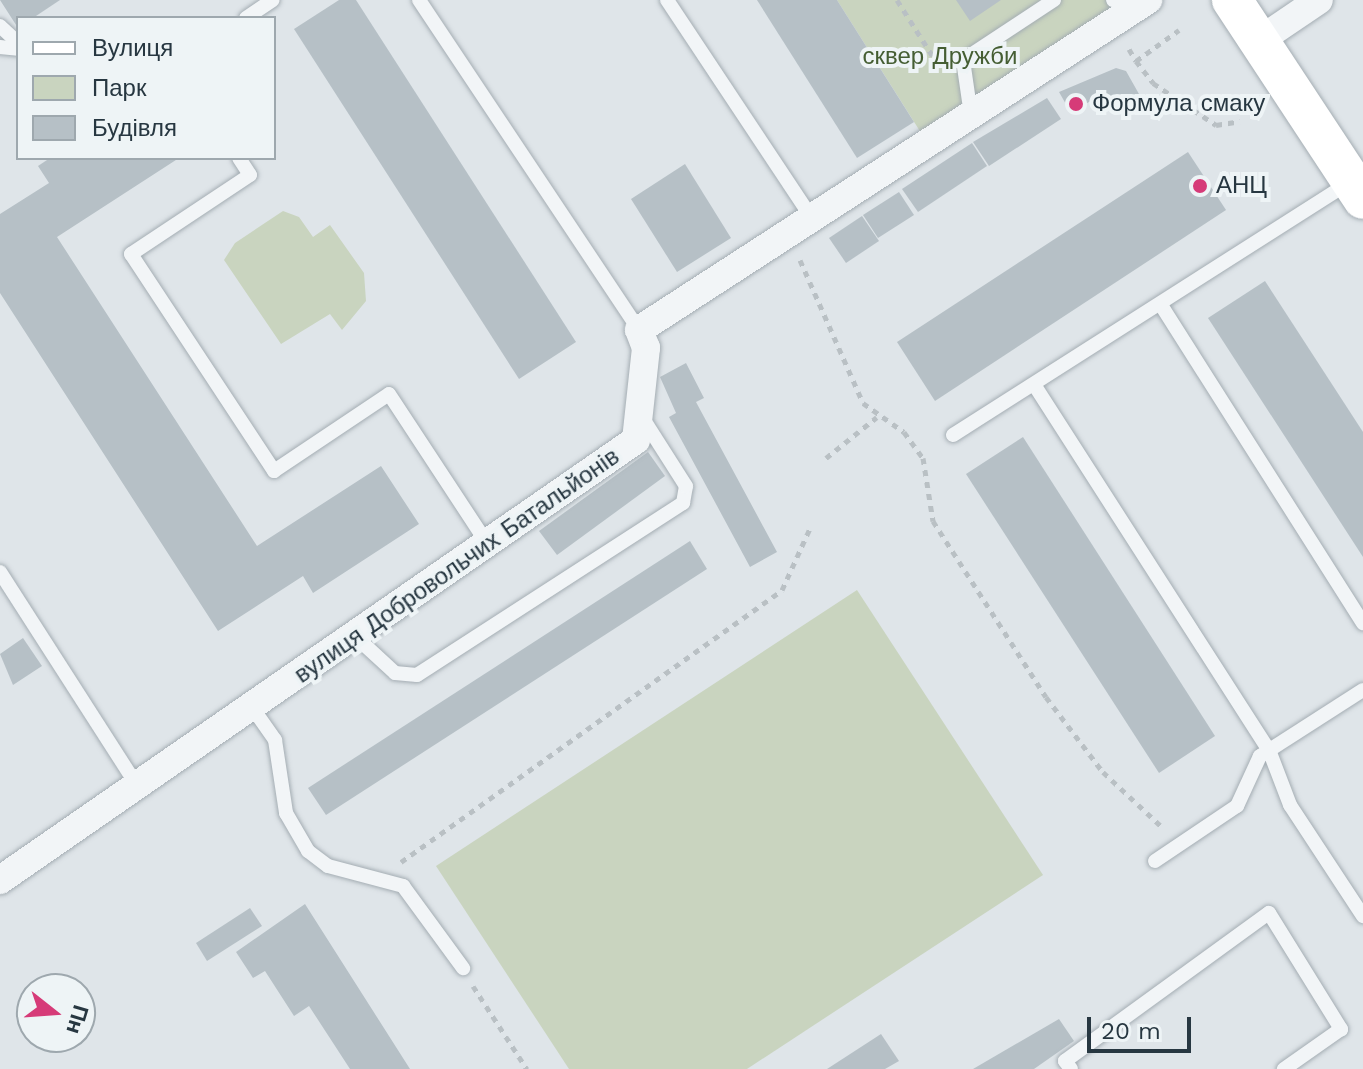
<!DOCTYPE html>
<html>
<head>
<meta charset="utf-8">
<style>
	body { margin:0 }
	#map { position:relative; width:1363px; height:1069px; overflow:hidden; background:#dfe5e9; font-family:"Work Sans",sans-serif }
	div>[style] { position:absolute }
	[style*='--x'] { left:calc(var(--x)*1px); top:calc(var(--y)*1px); width:calc(var(--w)*1px); rotate:calc(var(--a)*1deg) }
	.green>* { inset:0; background:#c9d4bf }
	.building>* { inset:0; background:#b6c0c6 }
	.path>* { height:5px; margin-top:-2.5px; transform-origin:0; background:repeating-linear-gradient(90deg,#b9c0c4 0 6px,transparent 0 12px) }
	.roads { filter:drop-shadow(0 0 2px #a4adb3) drop-shadow(0 0 2px #a4adb3) }
	.lane>* { height:14px; margin:-7px; padding:0 7px; transform-origin:7px; border-radius:7px; background:#f2f5f7 }
	.street>* { height:28px; margin:-14px; padding:0 14px; transform-origin:14px; border-radius:14px; background:#f2f5f7 }
	.secondary>* { height:40px; margin:-20px; padding:0 20px; transform-origin:20px; border-radius:20px; background:#fff }
	.dots>* { width:22px; height:22px; translate:-50% -50%; box-sizing:border-box; border:4px solid #eef4f6; border-radius:50% }
	span { translate:-50% -50%; white-space:nowrap; text-align:center; line-height:1.15; -webkit-text-stroke:8px #eef4f6; paint-order:stroke }
	.park-label { font-size:24px; color:#455e33 }
	.poi-label { font-size:24px; color:#273741 }
	.left { translate:0 -50%; text-align:left }
	.street-label { font-size:24px; color:#273741 }
	.legend { position:absolute; left:16px; top:16px; width:260px; height:144px; box-sizing:border-box; background:#eef4f6; border:2px solid #9ea8ae; margin:0; padding:10px 14px; list-style:none; font-size:24px; color:#273741 }
	.legend li { display:flex; align-items:center; gap:16px; height:40px }
	.legend b { width:40px; border:2px solid #9ea8ae }
	.north { position:absolute; left:16px; top:973px; width:80px; height:80px; box-sizing:border-box; background:#eef4f6; border:2px solid #9ea8ae; border-radius:50%; rotate:107deg; font-size:22px; font-weight:700; line-height:32px; text-align:center; color:#273741 }
	.north::after { content:''; display:block; margin:auto; width:28px; height:36px; background:#d63b78; clip-path:polygon(50% 0,100% 100%,50% 72%,0 100%) }
	.scale { position:absolute; left:1087px; top:1017px; width:104px; height:36px; box-sizing:border-box; border:4px solid #273741; border-top:0; padding-left:10px; font-size:24px; line-height:28px; white-space:nowrap; color:#273741; -webkit-text-stroke:6px #eef4f6; paint-order:stroke }
</style>
</head>
<body>
<div id="map">
	<div class="green">
		<i style="clip-path:polygon(837px 0,1134px 0,923px 136px)"></i>
		<i style="clip-path:polygon(283px 211px,299px 217px,313px 237px,330px 225px,364px 273px,366px 301px,342px 330px,330px 314px,281px 344px,224px 260px,235px 243px)"></i>
		<i style="clip-path:polygon(857px 590px,1043px 875px,747px 1069px,569px 1069px,436px 866px)"></i>
	</div>
	<div class="building">
		<i style="clip-path:polygon(0 0,60px 0,33px 18px,18px 18px,18px 28px)"></i>
		<i style="clip-path:polygon(339px 0,356px 0,576px 342px,519px 379px,294px 29px)"></i>
		<i style="clip-path:polygon(757px 0,837px 0,914px 122px,857px 158px)"></i>
		<i style="clip-path:polygon(956px 0,1001px 0,970px 21px)"></i>
		<i style="clip-path:polygon(1116px 68px,1126px 71px,1139px 94px,1111px 111px,1102px 94px,1071px 113px,1059px 92px)"></i>
		<i style="clip-path:polygon(1047px 98px,1061px 119px,989px 166px,973px 142px)"></i>
		<i style="clip-path:polygon(972px 143px,987px 166px,918px 212px,902px 189px)"></i>
		<i style="clip-path:polygon(1188px 152px,1226px 210px,935px 401px,897px 342px)"></i>
		<i style="clip-path:polygon(50px 158px,179px 158px,57px 237px,257px 546px,381px 466px,419px 524px,313px 593px,303px 576px,218px 631px,0 293px,0 214px,49px 183px,38px 166px)"></i>
		<i style="clip-path:polygon(685px 164px,731px 238px,677px 272px,631px 199px)"></i>
		<i style="clip-path:polygon(899px 192px,914px 215px,878px 238px,863px 215px)"></i>
		<i style="clip-path:polygon(862px 216px,879px 241px,846px 263px,829px 238px)"></i>
		<i style="clip-path:polygon(1265px 281px,1363px 432px,1363px 557px,1208px 318px)"></i>
		<i style="clip-path:polygon(686px 363px,704px 398px,696px 402px,777px 552px,750px 567px,669px 417px,676px 413px,660px 377px)"></i>
		<i style="clip-path:polygon(1023px 437px,1215px 736px,1159px 773px,966px 474px)"></i>
		<i style="clip-path:polygon(648px 452px,665px 476px,557px 555px,539px 531px)"></i>
		<i style="clip-path:polygon(690px 541px,707px 569px,326px 815px,308px 788px)"></i>
		<i style="clip-path:polygon(23px 638px,42px 666px,13px 685px,0 654px)"></i>
		<i style="clip-path:polygon(305px 904px,410px 1069px,350px 1069px,309px 1006px,294px 1016px,265px 971px,253px 978px,236px 952px)"></i>
		<i style="clip-path:polygon(250px 908px,262px 926px,207px 961px,196px 943px)"></i>
		<i style="clip-path:polygon(1059px 1019px,1074px 1041px,1034px 1069px,973px 1069px)"></i>
		<i style="clip-path:polygon(881px 1034px,899px 1061px,885px 1069px,827px 1069px)"></i>
	</div>
	<div class="path">
		<i style="--x:897;--y:0;--w:78;--a:57.5"></i>
		<i style="--x:1129;--y:49;--w:14;--a:60"></i>
		<i style="--x:1136;--y:61;--w:53;--a:-35.8"></i>
		<i style="--x:1136;--y:61;--w:28;--a:52"></i>
		<i style="--x:1153;--y:83;--w:76;--a:33.7"></i>
		<i style="--x:1216;--y:125;--w:24;--a:-9"></i>
		<i style="--x:800;--y:260;--w:156;--a:66.2"></i>
		<i style="--x:863;--y:403;--w:50;--a:35.3"></i>
		<i style="--x:904;--y:432;--w:32;--a:54"></i>
		<i style="--x:923;--y:458;--w:64;--a:81"></i>
		<i style="--x:933;--y:521;--w:209;--a:57.3"></i>
		<i style="--x:1046;--y:697;--w:94;--a:52.8"></i>
		<i style="--x:1103;--y:772;--w:82;--a:43"></i>
		<i style="--x:826;--y:458;--w:65;--a:-38.8"></i>
		<i style="--x:401;--y:862;--w:468;--a:-35.5"></i>
		<i style="--x:782;--y:590;--w:70;--a:-65.6"></i>
		<i style="--x:473;--y:986;--w:99;--a:57"></i>
	</div>
	<div class="roads">
		<div class="lane">
			<i style="--x:419;--y:0;--w:397;--a:56.3"></i>
			<i style="--x:667;--y:0;--w:262;--a:56.4"></i>
			<i style="--x:1113;--y:0;--w:23;--a:10"></i>
			<i style="--x:246;--y:18;--w:32;--a:-34"></i>
			<i style="--x:0;--y:26;--w:25;--a:43"></i>
			<i style="--x:0;--y:47;--w:18;--a:6"></i>
			<i style="--x:971;--y:115;--w:56;--a:-98.3"></i>
			<i style="--x:963;--y:60;--w:109;--a:-33.4"></i>
			<i style="--x:239;--y:158;--w:20;--a:57"></i>
			<i style="--x:250;--y:175;--w:143;--a:146.4"></i>
			<i style="--x:131;--y:254;--w:260;--a:56.6"></i>
			<i style="--x:274;--y:471;--w:138;--a:-33.8"></i>
			<i style="--x:389;--y:394;--w:182;--a:56.7"></i>
			<i style="--x:1161;--y:305;--w:377;--a:57.6"></i>
			<i style="--x:1035;--y:386;--w:433;--a:57.3"></i>
			<i style="--x:1269;--y:750;--w:59;--a:69.1"></i>
			<i style="--x:1290;--y:805;--w:133;--a:56.7"></i>
			<i style="--x:953;--y:435;--w:472;--a:-32.5"></i>
			<i style="--x:0;--y:572;--w:255;--a:57.3"></i>
			<i style="--x:356;--y:637;--w:53;--a:42.7"></i>
			<i style="--x:395;--y:673;--w:22;--a:5"></i>
			<i style="--x:417;--y:675;--w:317;--a:-32.9"></i>
			<i style="--x:683;--y:503;--w:17;--a:-80"></i>
			<i style="--x:686;--y:486;--w:82;--a:-122.5"></i>
			<i style="--x:254;--y:710;--w:37;--a:55"></i>
			<i style="--x:275;--y:740;--w:74;--a:81.4"></i>
			<i style="--x:286;--y:813;--w:44;--a:59.9"></i>
			<i style="--x:308;--y:851;--w:25;--a:37"></i>
			<i style="--x:328;--y:866;--w:78;--a:14.9"></i>
			<i style="--x:403;--y:886;--w:102;--a:53.8"></i>
			<i style="--x:1155;--y:861;--w:99;--a:-33.9"></i>
			<i style="--x:1237;--y:806;--w:55;--a:-65.3"></i>
			<i style="--x:1260;--y:756;--w:122;--a:-32.7"></i>
			<i style="--x:1071;--y:1069;--w:10;--a:-127"></i>
			<i style="--x:1065;--y:1061;--w:252;--a:-36"></i>
			<i style="--x:1269;--y:913;--w:137;--a:58.2"></i>
			<i style="--x:1341;--y:1029;--w:70;--a:144.9"></i>
		</div>
		<div class="street">
			<i style="--x:1260;--y:40;--w:71;--a:-34.1"></i>
			<i style="--x:0;--y:880;--w:773;--a:-34.68"></i>
			<i style="--x:636;--y:440;--w:93;--a:-83.8"></i>
			<i style="--x:646;--y:348;--w:19;--a:-111"></i>
			<i style="--x:639;--y:330;--w:607;--a:-32.96"></i>
		</div>
		<div class="secondary">
			<i style="--x:1232;--y:0;--w:238;--a:56.6"></i>
		</div>
	</div>
	<div class="dots">
		<i style="left:1076px;top:104px;background:#d63b78"></i>
		<i style="left:1200px;top:186px;background:#d63b78"></i>
	</div>
	<div class="park-label">
		<span style="left:940px;top:57px">сквер Дружби</span>
	</div>
	<div class="poi-label">
		<span class="left" style="left:1092px;top:104px">Формула смаку</span>
		<span class="left" style="left:1216px;top:186px">АНЦ</span>
	</div>
	<div class="street-label">
		<span style="left:457px;top:566px;rotate:-35deg">вулиця Добровольчих Батальйонів</span>
	</div>
	<ul class="legend">
	<li><b style="height:10px;background:#fff"></b>Вулиця</li>
	<li><b style="height:22px;background:#c9d4bf"></b>Парк</li>
	<li><b style="height:22px;background:#b6c0c6"></b>Будівля</li>
	</ul>
	<div class="north">Пн</div>
	<div class="scale">20 m</div>
</div>
</body>
</html>
